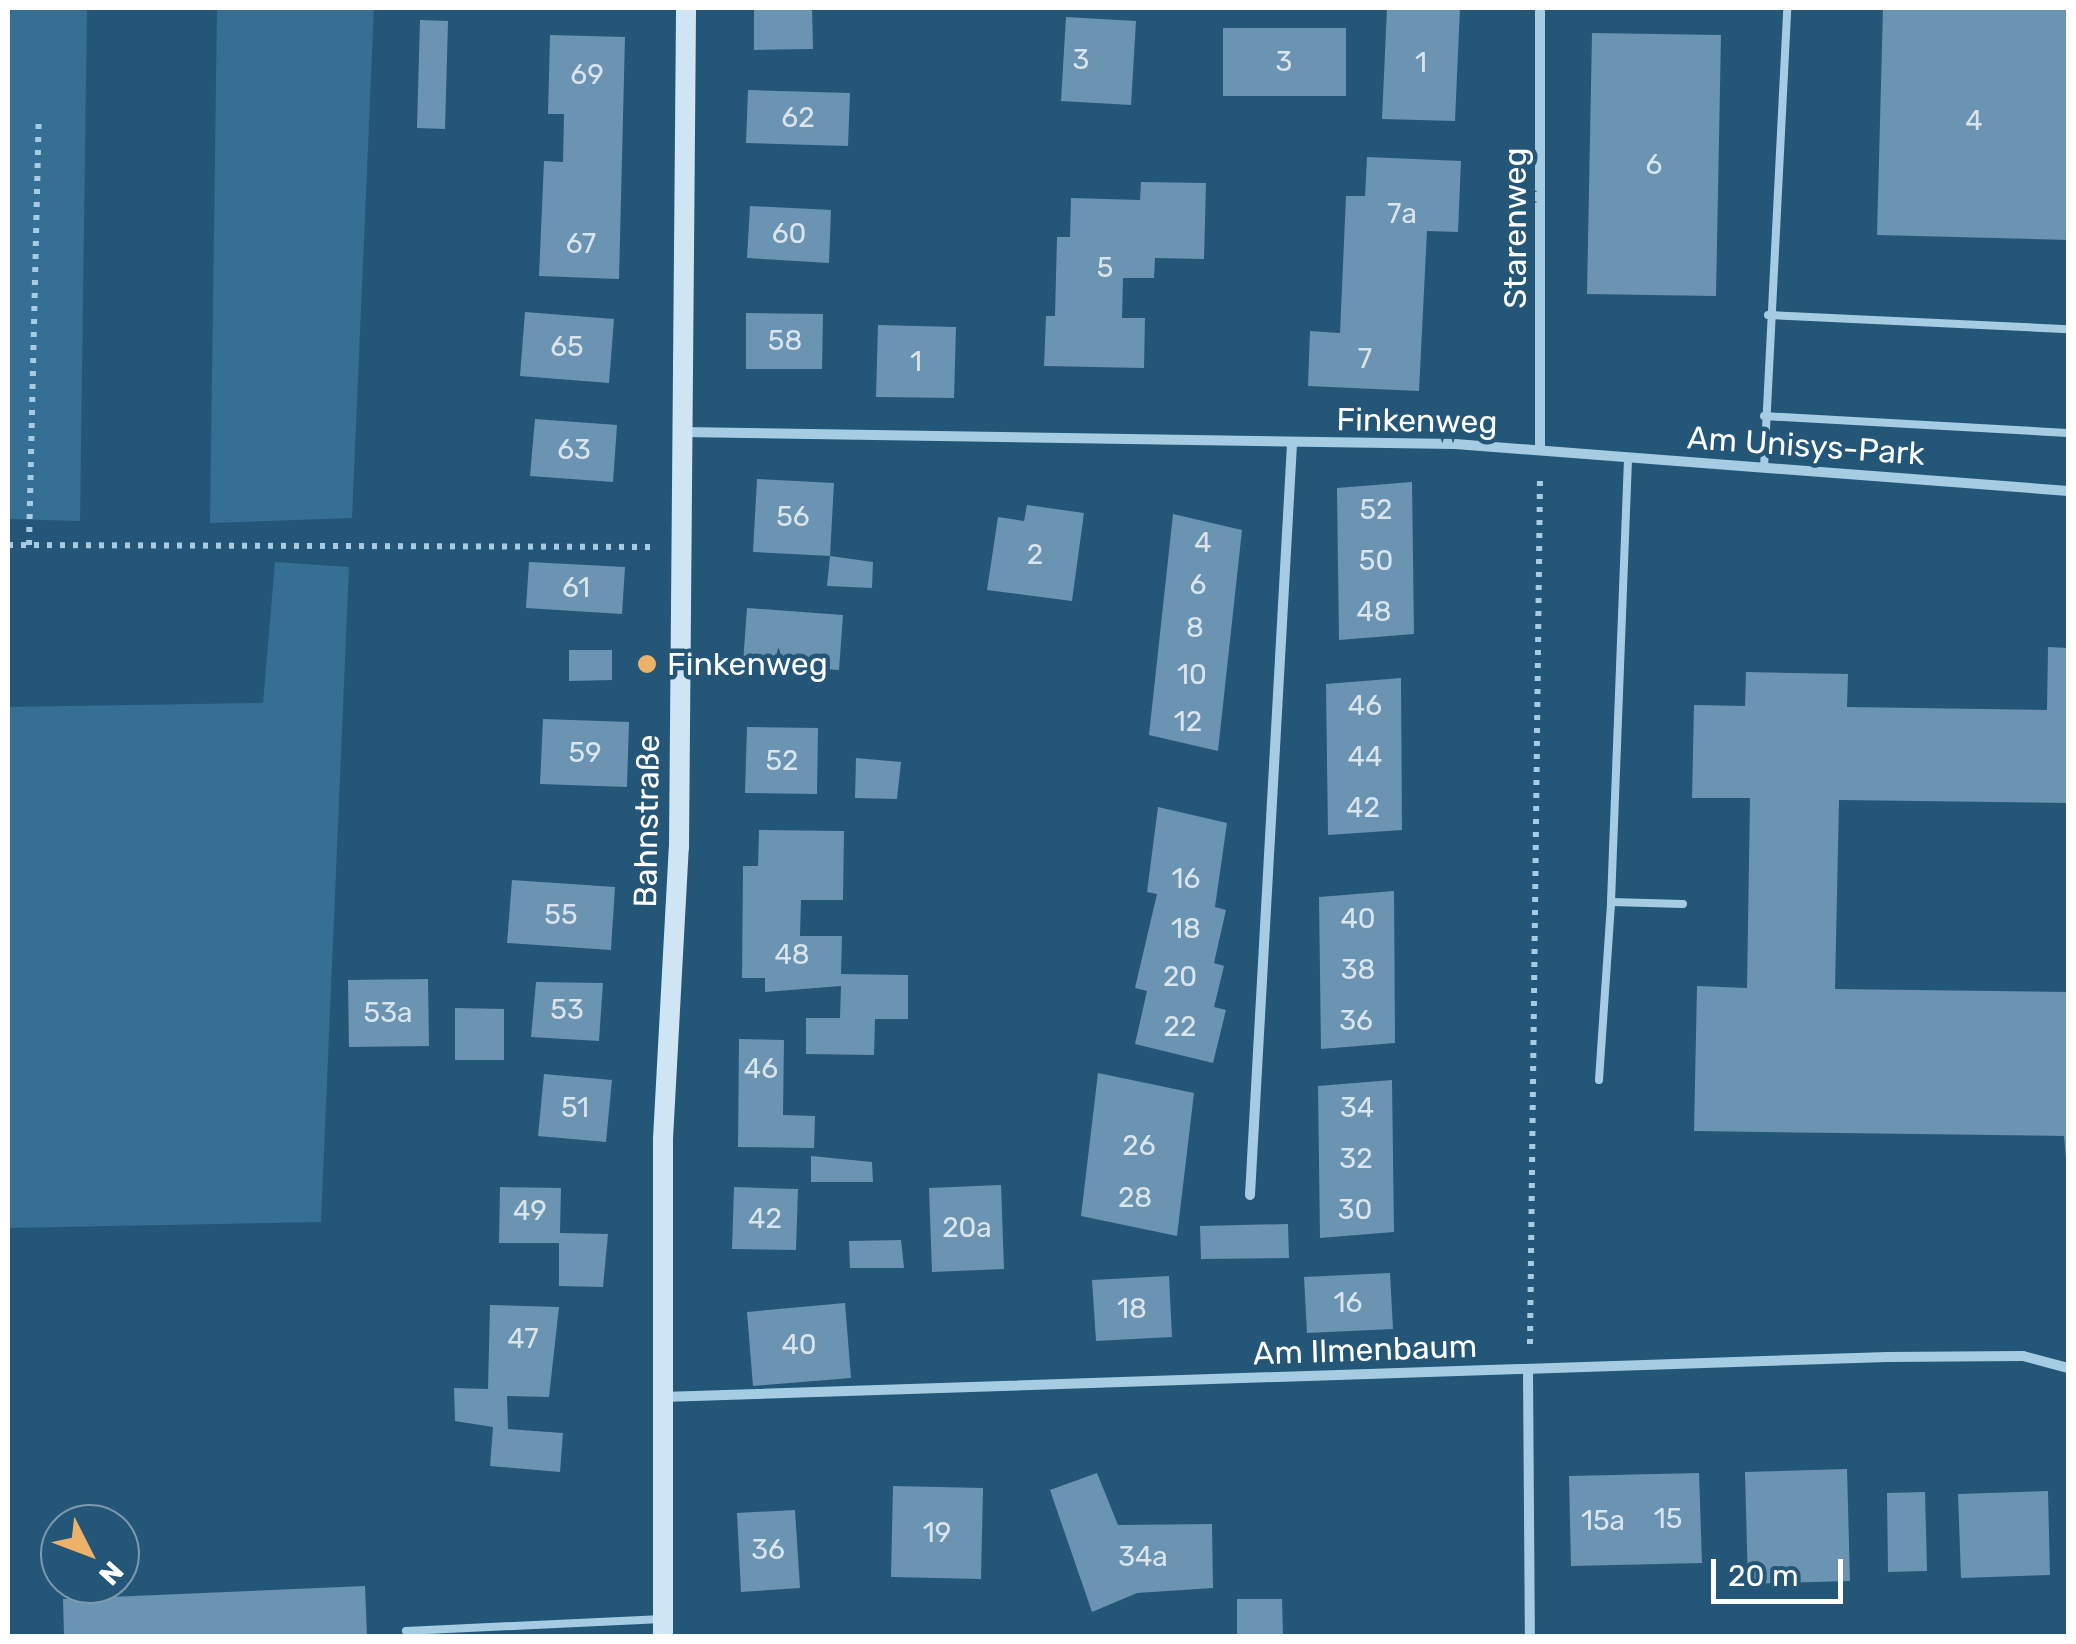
<!DOCTYPE html>
<html>
<head>
<meta charset="utf-8">
<style>
	body { margin:0 }
	#map { position:relative; width:2076px; height:1644px; overflow:hidden; background:#245678; font-family:Rubik,sans-serif }
	div>[style] { position:absolute }
	[style*='--x'] { left:calc(var(--x)*1px); top:calc(var(--y)*1px); width:calc(var(--w)*1px); rotate:calc(var(--a)*1deg) }
	.green>* { inset:0; background:#356f93 }
	.building>* { inset:0; background:#6a94b1 }
	.path>* { height:6px; margin-top:-3px; transform-origin:0; background:repeating-linear-gradient(90deg,#a6cce3 0 5px,transparent 0 13px) }
	.lane>* { height:8px; margin:-4px; padding:0 4px; transform-origin:4px; border-radius:4px; background:#a6cce3 }
	.street>* { height:10px; margin:-5px; padding:0 5px; transform-origin:5px; border-radius:5px; background:#a6cce3 }
	.secondary>* { height:20px; margin:-10px; padding:0 10px; transform-origin:10px; border-radius:10px; background:#cfe5f3 }
	.dots>* { width:28px; height:28px; translate:-50% -50%; box-sizing:border-box; border:5px solid #245678; border-radius:50% }
	span { translate:-50% -50%; white-space:nowrap; text-align:center; line-height:1.15; -webkit-text-stroke:9px #245678; paint-order:stroke }
	.number-label { font-size:28px; color:#dae4ec }
	.number-label span { -webkit-text-stroke-width:0 }
	.street-label { font-size:32px; color:#fff }
	.poi-label { font-size:32px; color:#fff }
	.left { translate:0 -50%; text-align:left }
	.frame { position:absolute; inset:0; border:10px solid #fff; pointer-events:none }
	.north { position:absolute; left:40px; top:1504px; width:100px; height:100px; box-sizing:border-box; background:#245678; border:2px solid #7c9aae; border-radius:50%; rotate:132deg; font-size:28px; font-weight:700; line-height:40px; text-align:center; color:#fff }
	.north::after { content:''; display:block; margin:auto; width:35px; height:45px; background:#edb26a; clip-path:polygon(50% 0,100% 100%,50% 72%,0 100%) }
	.scale { position:absolute; left:1711px; top:1559px; width:132px; height:45px; box-sizing:border-box; border:5px solid #fff; border-top:0; padding-left:12px; font-size:30px; line-height:35px; white-space:nowrap; color:#fff; -webkit-text-stroke:8px #245678; paint-order:stroke }
</style>
</head>
<body>
<div id="map">
	<div class="green">
		<i style="clip-path:polygon(8px 8px,87px 8px,80px 521px,8px 519px)"></i>
		<i style="clip-path:polygon(217px 8px,374px 8px,352px 518px,210px 523px)"></i>
		<i style="clip-path:polygon(275px 562px,349px 567px,321px 1222px,8px 1228px,8px 707px,263px 703px)"></i>
	</div>
	<div class="building">
		<i style="clip-path:polygon(754px 8px,812px 8px,813px 49px,754px 50px)"></i>
		<i style="clip-path:polygon(1387px 8px,1460px 8px,1455px 121px,1382px 119px)"></i>
		<i style="clip-path:polygon(1883px 8px,2068px 8px,2068px 240px,1877px 235px)"></i>
		<i style="clip-path:polygon(1066px 17px,1136px 21px,1131px 105px,1061px 101px)"></i>
		<i style="clip-path:polygon(420px 20px,448px 21px,445px 129px,417px 128px)"></i>
		<i style="clip-path:polygon(1223px 28px,1346px 28px,1346px 96px,1223px 96px)"></i>
		<i style="clip-path:polygon(1592px 33px,1721px 35px,1716px 296px,1587px 294px)"></i>
		<i style="clip-path:polygon(550px 35px,625px 37px,619px 279px,539px 276px,544px 161px,563px 162px,564px 114px,548px 114px)"></i>
		<i style="clip-path:polygon(748px 90px,850px 93px,848px 146px,746px 143px)"></i>
		<i style="clip-path:polygon(1367px 157px,1461px 161px,1458px 232px,1427px 231px,1419px 391px,1308px 386px,1310px 331px,1340px 333px,1346px 196px,1365px 196px)"></i>
		<i style="clip-path:polygon(1141px 182px,1206px 183px,1204px 259px,1155px 258px,1154px 278px,1123px 278px,1122px 318px,1145px 318px,1144px 368px,1044px 366px,1046px 316px,1055px 316px,1057px 237px,1070px 237px,1071px 198px,1140px 200px)"></i>
		<i style="clip-path:polygon(750px 206px,831px 210px,829px 263px,747px 258px)"></i>
		<i style="clip-path:polygon(525px 312px,614px 319px,609px 383px,520px 376px)"></i>
		<i style="clip-path:polygon(746px 313px,823px 314px,822px 369px,746px 369px)"></i>
		<i style="clip-path:polygon(878px 325px,956px 327px,954px 398px,876px 397px)"></i>
		<i style="clip-path:polygon(535px 419px,617px 425px,613px 482px,530px 476px)"></i>
		<i style="clip-path:polygon(757px 479px,834px 483px,830px 556px,753px 552px)"></i>
		<i style="clip-path:polygon(1412px 482px,1414px 634px,1339px 640px,1337px 488px)"></i>
		<i style="clip-path:polygon(1027px 505px,1084px 513px,1072px 601px,987px 590px,998px 517px,1024px 521px)"></i>
		<i style="clip-path:polygon(1173px 514px,1242px 530px,1218px 751px,1149px 735px)"></i>
		<i style="clip-path:polygon(830px 556px,873px 562px,872px 588px,827px 586px)"></i>
		<i style="clip-path:polygon(529px 562px,625px 567px,622px 614px,526px 608px)"></i>
		<i style="clip-path:polygon(747px 608px,843px 615px,839px 670px,743px 663px)"></i>
		<i style="clip-path:polygon(2048px 647px,2068px 648px,2068px 803px,1839px 800px,1835px 989px,2068px 992px,2068px 1184px,2064px 1136px,1694px 1131px,1697px 986px,1747px 988px,1750px 798px,1692px 798px,1694px 705px,1745px 706px,1746px 672px,1848px 674px,1847px 707px,2047px 710px)"></i>
		<i style="clip-path:polygon(569px 650px,612px 650px,612px 680px,569px 681px)"></i>
		<i style="clip-path:polygon(1401px 678px,1402px 830px,1328px 835px,1326px 684px)"></i>
		<i style="clip-path:polygon(543px 719px,629px 722px,627px 787px,540px 784px)"></i>
		<i style="clip-path:polygon(747px 727px,818px 728px,817px 794px,745px 793px)"></i>
		<i style="clip-path:polygon(856px 758px,901px 762px,897px 799px,855px 798px)"></i>
		<i style="clip-path:polygon(1158px 807px,1227px 823px,1215px 907px,1226px 910px,1214px 963px,1224px 966px,1214px 1007px,1226px 1010px,1213px 1063px,1135px 1044px,1147px 991px,1135px 988px,1157px 894px,1147px 892px)"></i>
		<i style="clip-path:polygon(759px 830px,844px 831px,843px 900px,801px 900px,800px 936px,842px 936px,841px 974px,908px 975px,908px 1019px,875px 1019px,874px 1055px,806px 1054px,806px 1018px,840px 1018px,841px 986px,765px 992px,765px 978px,742px 978px,743px 866px,758px 866px)"></i>
		<i style="clip-path:polygon(512px 880px,615px 887px,611px 950px,507px 943px)"></i>
		<i style="clip-path:polygon(1394px 891px,1395px 1043px,1321px 1049px,1319px 897px)"></i>
		<i style="clip-path:polygon(428px 979px,429px 1046px,349px 1047px,348px 980px)"></i>
		<i style="clip-path:polygon(536px 982px,603px 983px,599px 1041px,531px 1037px)"></i>
		<i style="clip-path:polygon(455px 1008px,504px 1009px,504px 1060px,455px 1060px)"></i>
		<i style="clip-path:polygon(739px 1039px,784px 1040px,783px 1115px,815px 1116px,814px 1148px,738px 1147px)"></i>
		<i style="clip-path:polygon(1098px 1073px,1194px 1093px,1177px 1236px,1081px 1216px)"></i>
		<i style="clip-path:polygon(544px 1074px,612px 1080px,606px 1142px,538px 1136px)"></i>
		<i style="clip-path:polygon(1392px 1080px,1394px 1232px,1320px 1238px,1318px 1086px)"></i>
		<i style="clip-path:polygon(811px 1156px,872px 1162px,873px 1182px,811px 1182px)"></i>
		<i style="clip-path:polygon(1001px 1185px,1004px 1269px,932px 1272px,929px 1188px)"></i>
		<i style="clip-path:polygon(500px 1187px,561px 1188px,560px 1233px,608px 1234px,603px 1287px,559px 1286px,559px 1243px,499px 1243px)"></i>
		<i style="clip-path:polygon(734px 1187px,798px 1189px,796px 1250px,732px 1249px)"></i>
		<i style="clip-path:polygon(1288px 1224px,1289px 1258px,1201px 1259px,1200px 1226px)"></i>
		<i style="clip-path:polygon(901px 1240px,904px 1268px,850px 1268px,849px 1241px)"></i>
		<i style="clip-path:polygon(1390px 1273px,1393px 1329px,1307px 1333px,1304px 1277px)"></i>
		<i style="clip-path:polygon(1169px 1276px,1172px 1337px,1096px 1341px,1092px 1280px)"></i>
		<i style="clip-path:polygon(845px 1303px,851px 1378px,753px 1386px,747px 1312px)"></i>
		<i style="clip-path:polygon(490px 1305px,559px 1307px,549px 1397px,507px 1396px,508px 1429px,563px 1433px,560px 1472px,490px 1466px,493px 1427px,455px 1421px,454px 1388px,488px 1389px)"></i>
		<i style="clip-path:polygon(1847px 1469px,1850px 1581px,1748px 1584px,1745px 1472px)"></i>
		<i style="clip-path:polygon(1097px 1473px,1118px 1525px,1212px 1524px,1213px 1588px,1137px 1593px,1092px 1612px,1050px 1490px)"></i>
		<i style="clip-path:polygon(1699px 1473px,1702px 1563px,1571px 1566px,1569px 1476px)"></i>
		<i style="clip-path:polygon(893px 1486px,983px 1488px,981px 1579px,891px 1577px)"></i>
		<i style="clip-path:polygon(2048px 1491px,2050px 1575px,1961px 1578px,1958px 1494px)"></i>
		<i style="clip-path:polygon(1925px 1492px,1927px 1571px,1888px 1572px,1887px 1493px)"></i>
		<i style="clip-path:polygon(795px 1510px,800px 1588px,741px 1592px,737px 1513px)"></i>
		<i style="clip-path:polygon(365px 1586px,367px 1636px,64px 1636px,63px 1599px)"></i>
		<i style="clip-path:polygon(1237px 1599px,1282px 1599px,1283px 1636px,1237px 1636px)"></i>
	</div>
	<div class="path">
		<i style="--x:8;--y:545;--w:643;--a:0.18"></i>
		<i style="--x:29;--y:545;--w:429;--a:-88.7"></i>
		<i style="--x:1530;--y:1344;--w:867;--a:-89.34"></i>
	</div>
	<div class="lane">
		<i style="--x:1768;--y:315;--w:300;--a:2.7"></i>
		<i style="--x:1764;--y:416;--w:304;--a:3.2"></i>
		<i style="--x:1628;--y:459;--w:443;--a:92.2"></i>
		<i style="--x:1611;--y:902;--w:72;--a:1.6"></i>
		<i style="--x:1764;--y:468;--w:461;--a:-87.1"></i>
		<i style="--x:1599;--y:1080;--w:178;--a:-86.1"></i>
		<i style="--x:406;--y:1631;--w:257;--a:-2.7"></i>
	</div>
	<div class="street">
		<i style="--x:1540;--y:8;--w:441;--a:90"></i>
		<i style="--x:681;--y:432;--w:774;--a:0.89"></i>
		<i style="--x:1455;--y:444;--w:615;--a:4.38"></i>
		<i style="--x:1250;--y:1195;--w:753;--a:-86.8"></i>
		<i style="--x:1528;--y:1371;--w:265;--a:89.6"></i>
		<i style="--x:663;--y:1397;--w:1225;--a:-1.87"></i>
		<i style="--x:1887;--y:1357;--w:136;--a:-0.4"></i>
		<i style="--x:2023;--y:1356;--w:47;--a:14.9"></i>
	</div>
	<div class="secondary">
		<i style="--x:663;--y:1636;--w:497;--a:-90"></i>
		<i style="--x:663;--y:1139;--w:292;--a:-86.9"></i>
		<i style="--x:679;--y:847;--w:839;--a:-89.52"></i>
	</div>
	<div class="dots">
		<i style="left:647px;top:664px;background:#edb26a"></i>
	</div>
	<div class="number-label">
		<span style="left:1081px;top:60px">3</span>
		<span style="left:1284px;top:62px">3</span>
		<span style="left:1421px;top:63px">1</span>
		<span style="left:587px;top:75px">69</span>
		<span style="left:798px;top:118px">62</span>
		<span style="left:1974px;top:121px">4</span>
		<span style="left:1654px;top:165px">6</span>
		<span style="left:1402px;top:214px">7a</span>
		<span style="left:789px;top:234px">60</span>
		<span style="left:581px;top:244px">67</span>
		<span style="left:1105px;top:268px">5</span>
		<span style="left:785px;top:341px">58</span>
		<span style="left:567px;top:347px">65</span>
		<span style="left:1365px;top:359px">7</span>
		<span style="left:916px;top:362px">1</span>
		<span style="left:574px;top:450px">63</span>
		<span style="left:1376px;top:510px">52</span>
		<span style="left:793px;top:517px">56</span>
		<span style="left:1203px;top:543px">4</span>
		<span style="left:1035px;top:555px">2</span>
		<span style="left:1376px;top:561px">50</span>
		<span style="left:1198px;top:585px">6</span>
		<span style="left:576px;top:588px">61</span>
		<span style="left:1374px;top:612px">48</span>
		<span style="left:1195px;top:628px">8</span>
		<span style="left:1192px;top:675px">10</span>
		<span style="left:1365px;top:706px">46</span>
		<span style="left:1188px;top:722px">12</span>
		<span style="left:585px;top:753px">59</span>
		<span style="left:1365px;top:757px">44</span>
		<span style="left:782px;top:761px">52</span>
		<span style="left:1363px;top:808px">42</span>
		<span style="left:1186px;top:879px">16</span>
		<span style="left:561px;top:915px">55</span>
		<span style="left:1358px;top:919px">40</span>
		<span style="left:1186px;top:929px">18</span>
		<span style="left:792px;top:955px">48</span>
		<span style="left:1358px;top:970px">38</span>
		<span style="left:1180px;top:977px">20</span>
		<span style="left:567px;top:1010px">53</span>
		<span style="left:388px;top:1013px">53a</span>
		<span style="left:1356px;top:1021px">36</span>
		<span style="left:1180px;top:1027px">22</span>
		<span style="left:761px;top:1069px">46</span>
		<span style="left:575px;top:1108px">51</span>
		<span style="left:1357px;top:1108px">34</span>
		<span style="left:1139px;top:1146px">26</span>
		<span style="left:1356px;top:1159px">32</span>
		<span style="left:1135px;top:1198px">28</span>
		<span style="left:1355px;top:1210px">30</span>
		<span style="left:530px;top:1211px">49</span>
		<span style="left:765px;top:1219px">42</span>
		<span style="left:967px;top:1228px">20a</span>
		<span style="left:1348px;top:1303px">16</span>
		<span style="left:1132px;top:1309px">18</span>
		<span style="left:523px;top:1339px">47</span>
		<span style="left:799px;top:1345px">40</span>
		<span style="left:1668px;top:1519px">15</span>
		<span style="left:1603px;top:1521px">15a</span>
		<span style="left:937px;top:1533px">19</span>
		<span style="left:768px;top:1550px">36</span>
		<span style="left:1143px;top:1557px">34a</span>
	</div>
	<div class="street-label">
		<span style="left:1515px;top:228px;rotate:-90deg">Starenweg</span>
		<span style="left:1417px;top:421px;rotate:1deg">Finkenweg</span>
		<span style="left:1806px;top:446px;rotate:4deg">Am Unisys-Park</span>
		<span style="left:647px;top:821px;rotate:-89deg">Bahnstraße</span>
		<span style="left:1365px;top:1350px;rotate:-2deg">Am Ilmenbaum</span>
	</div>
	<div class="poi-label">
		<span class="left" style="left:667px;top:664px">Finkenweg</span>
	</div>
	<div class="frame"></div>
	<div class="north">N</div>
	<div class="scale">20 m</div>
</div>
</body>
</html>
